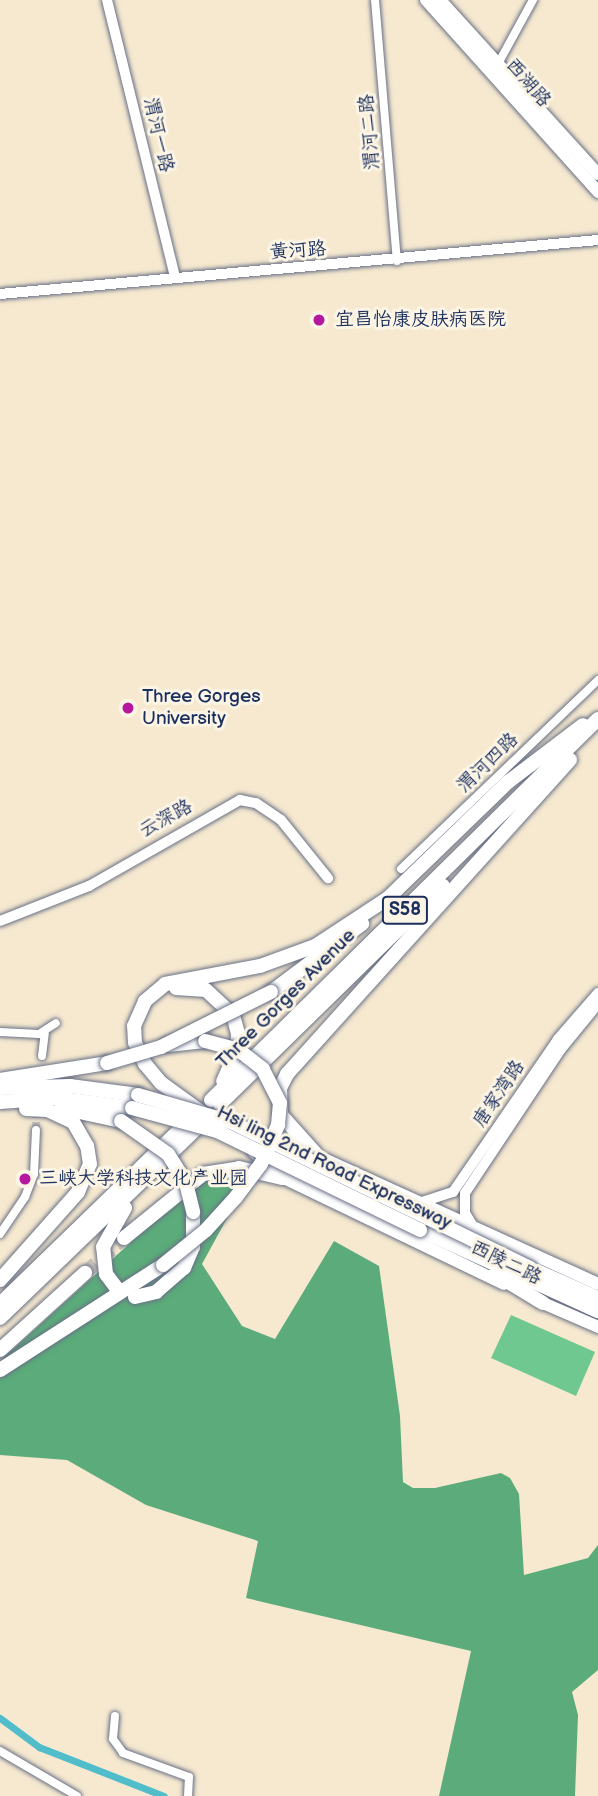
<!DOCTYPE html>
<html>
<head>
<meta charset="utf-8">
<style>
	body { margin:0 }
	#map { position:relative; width:598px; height:1796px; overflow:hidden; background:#f6e9d0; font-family:"Balsamiq Sans","LXGW WenKai TC",sans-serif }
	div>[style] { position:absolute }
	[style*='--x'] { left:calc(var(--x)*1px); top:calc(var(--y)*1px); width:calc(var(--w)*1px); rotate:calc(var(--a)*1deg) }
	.green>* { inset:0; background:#6fc890 }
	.forest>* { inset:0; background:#5bac7a }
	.canal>* { height:7px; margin:-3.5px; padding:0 3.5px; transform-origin:3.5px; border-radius:3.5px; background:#51bdca }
	.street-tunnel>* { height:8px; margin-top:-4px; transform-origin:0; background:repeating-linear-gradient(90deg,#cac4b9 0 8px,transparent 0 12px) }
	.highway-tunnel>* { height:14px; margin-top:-7px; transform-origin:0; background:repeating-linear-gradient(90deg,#cac4b9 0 14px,transparent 0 21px) }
	.roads { filter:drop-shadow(0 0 2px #687086) drop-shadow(0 0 2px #687086) }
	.street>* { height:8px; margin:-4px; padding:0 4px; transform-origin:4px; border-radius:4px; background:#fff }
	.secondary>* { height:10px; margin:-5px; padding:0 5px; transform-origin:5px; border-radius:5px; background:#fff }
	.primary>* { height:12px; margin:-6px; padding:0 6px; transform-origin:6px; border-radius:6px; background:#fff }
	.highway>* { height:14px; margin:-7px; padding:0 7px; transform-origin:7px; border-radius:7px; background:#fff }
	.bridges { filter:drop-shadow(0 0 2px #687086) drop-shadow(0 0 2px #687086) }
	.highway-bridge>* { height:14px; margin:-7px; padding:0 7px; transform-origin:7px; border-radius:7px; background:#fff }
	.dots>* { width:19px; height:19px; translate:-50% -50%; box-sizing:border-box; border:4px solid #fcf5e5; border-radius:50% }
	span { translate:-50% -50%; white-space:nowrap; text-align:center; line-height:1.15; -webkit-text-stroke:6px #fcf5e5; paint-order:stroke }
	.shield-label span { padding:2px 5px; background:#fcf5e5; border:2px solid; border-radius:5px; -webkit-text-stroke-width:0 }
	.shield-label { font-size:18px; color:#1b2f5e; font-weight:700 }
	.street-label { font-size:19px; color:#1b2f5e }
	.poi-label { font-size:19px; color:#1b2f5e }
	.left { translate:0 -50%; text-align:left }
</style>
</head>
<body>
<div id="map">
	<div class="green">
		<i style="clip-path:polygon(511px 1315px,595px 1352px,576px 1396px,491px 1358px)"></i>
	</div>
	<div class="forest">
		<i style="clip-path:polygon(223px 1175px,248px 1180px,202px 1264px,242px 1326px,275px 1339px,334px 1241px,379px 1266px,400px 1416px,403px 1482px,413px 1488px,435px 1488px,501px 1473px,510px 1478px,519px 1494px,524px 1575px,588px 1558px,598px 1545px,598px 1670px,572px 1692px,578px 1715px,575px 1796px,439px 1796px,471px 1651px,246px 1598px,258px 1541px,146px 1505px,67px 1460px,0 1455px,0 1361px,172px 1205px,206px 1179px)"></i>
	</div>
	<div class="canal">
		<i style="--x:0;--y:1718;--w:49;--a:36.6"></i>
		<i style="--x:39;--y:1747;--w:134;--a:21.4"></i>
	</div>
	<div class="street-tunnel">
		<i style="--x:36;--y:1130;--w:23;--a:-88"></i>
	</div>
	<div class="highway-tunnel">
		<i style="--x:85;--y:1273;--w:52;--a:-41.9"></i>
	</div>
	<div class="roads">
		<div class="street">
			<i style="--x:375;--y:0;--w:262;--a:85.2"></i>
			<i style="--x:499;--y:62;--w:71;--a:-61.3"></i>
			<i style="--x:401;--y:869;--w:273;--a:-43.8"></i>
			<i style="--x:0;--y:1032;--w:39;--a:3"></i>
			<i style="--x:39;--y:1034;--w:20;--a:-33"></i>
			<i style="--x:42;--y:1056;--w:23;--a:-83"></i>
			<i style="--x:0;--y:1234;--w:45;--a:-56"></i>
			<i style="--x:25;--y:1197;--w:25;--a:-69"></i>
			<i style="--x:34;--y:1174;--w:44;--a:-87.4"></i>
			<i style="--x:115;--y:1716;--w:23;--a:95"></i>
			<i style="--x:113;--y:1739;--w:17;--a:54"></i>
			<i style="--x:123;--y:1753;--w:70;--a:20"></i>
			<i style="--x:189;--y:1777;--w:19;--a:93"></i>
			<i style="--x:0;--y:1751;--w:89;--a:30.3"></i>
		</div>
		<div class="secondary">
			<i style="--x:107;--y:0;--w:285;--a:76.2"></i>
			<i style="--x:0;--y:294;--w:600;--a:-5.16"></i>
			<i style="--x:0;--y:921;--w:96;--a:-21.5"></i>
			<i style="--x:89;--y:886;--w:174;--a:-29.7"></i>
			<i style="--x:240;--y:800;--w:16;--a:11"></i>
			<i style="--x:256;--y:803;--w:30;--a:34"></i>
			<i style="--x:281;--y:820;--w:75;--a:51"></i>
			<i style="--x:422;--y:1202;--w:33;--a:-18"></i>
			<i style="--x:453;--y:1192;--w:186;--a:-55.5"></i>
			<i style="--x:558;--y:1039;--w:61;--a:-49"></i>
			<i style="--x:474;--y:1228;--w:17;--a:-121"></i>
			<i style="--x:465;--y:1213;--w:20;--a:-90"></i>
			<i style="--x:465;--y:1193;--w:173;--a:-56.3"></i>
			<i style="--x:561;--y:1049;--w:58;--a:-50.6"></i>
		</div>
		<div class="primary">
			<i style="--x:426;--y:0;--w:258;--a:48.1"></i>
			<i style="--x:440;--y:0;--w:235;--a:47.8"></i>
			<i style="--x:291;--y:1144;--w:337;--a:24.5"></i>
			<i style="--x:284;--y:1178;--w:244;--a:25.7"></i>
			<i style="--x:536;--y:1300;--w:68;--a:23.5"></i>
		</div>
		<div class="highway">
			<i style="--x:384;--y:902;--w:173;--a:-44.1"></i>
			<i style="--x:508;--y:782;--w:94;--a:-37.2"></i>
			<i style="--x:176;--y:988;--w:30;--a:4"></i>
			<i style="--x:206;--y:990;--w:37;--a:43"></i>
			<i style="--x:233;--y:1015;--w:20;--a:75"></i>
			<i style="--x:238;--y:1034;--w:16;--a:94"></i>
			<i style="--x:237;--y:1050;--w:34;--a:114"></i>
			<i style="--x:271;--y:992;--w:114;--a:-36.8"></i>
			<i style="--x:168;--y:1045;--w:37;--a:-6"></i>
			<i style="--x:0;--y:1080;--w:108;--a:-9"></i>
			<i style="--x:0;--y:1088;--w:70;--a:-1.6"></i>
			<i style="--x:70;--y:1086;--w:69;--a:7.5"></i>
			<i style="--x:211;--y:1100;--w:543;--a:-44.55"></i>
			<i style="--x:0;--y:1102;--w:55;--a:-4.2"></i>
			<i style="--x:55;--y:1098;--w:78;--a:7.4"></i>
			<i style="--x:220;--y:1104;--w:312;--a:-44.4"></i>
			<i style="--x:61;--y:1108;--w:61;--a:12.2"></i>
			<i style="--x:201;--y:1112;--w:49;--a:-144.1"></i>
			<i style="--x:161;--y:1083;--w:25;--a:-130"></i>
			<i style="--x:145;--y:1064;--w:23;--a:-115"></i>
			<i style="--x:135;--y:1043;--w:17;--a:-93"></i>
			<i style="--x:134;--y:1026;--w:27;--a:-66"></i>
			<i style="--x:145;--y:1001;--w:26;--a:-40"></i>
			<i style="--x:165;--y:984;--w:97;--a:-10.7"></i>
			<i style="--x:260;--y:966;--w:59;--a:-20"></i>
			<i style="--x:315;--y:946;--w:91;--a:-33.3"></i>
			<i style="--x:254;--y:1151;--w:40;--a:42"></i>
			<i style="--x:316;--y:1154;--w:52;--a:-131.9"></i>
			<i style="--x:281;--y:1115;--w:27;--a:-92"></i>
			<i style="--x:280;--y:1088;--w:16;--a:-63"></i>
			<i style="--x:287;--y:1074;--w:423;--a:-48"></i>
			<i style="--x:420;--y:1230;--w:196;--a:24.5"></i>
			<i style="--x:124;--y:1238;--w:102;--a:-39"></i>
			<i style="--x:203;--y:1174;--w:36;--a:-9"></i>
			<i style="--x:239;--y:1168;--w:44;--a:13.1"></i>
			<i style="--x:530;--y:1268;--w:74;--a:23.8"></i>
			<i style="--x:495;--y:1274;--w:56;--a:31.1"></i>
			<i style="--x:0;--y:1280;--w:118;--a:-48.4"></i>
			<i style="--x:78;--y:1192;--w:30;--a:-67"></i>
			<i style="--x:90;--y:1164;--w:18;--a:-99"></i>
			<i style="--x:87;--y:1146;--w:28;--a:-120"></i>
			<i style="--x:73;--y:1122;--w:29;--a:-155"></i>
			<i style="--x:47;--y:1110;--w:21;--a:-177"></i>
			<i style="--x:118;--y:1290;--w:20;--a:-127"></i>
			<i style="--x:106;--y:1274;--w:27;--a:-96"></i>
			<i style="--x:103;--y:1247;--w:45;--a:-60.6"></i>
			<i style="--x:135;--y:1297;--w:22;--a:-13"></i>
			<i style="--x:156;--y:1292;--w:37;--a:-41"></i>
			<i style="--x:184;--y:1268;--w:23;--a:-67"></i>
			<i style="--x:193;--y:1247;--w:35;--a:-90"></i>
			<i style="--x:0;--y:1304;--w:270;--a:-44.1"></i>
			<i style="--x:0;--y:1318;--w:282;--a:-44"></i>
			<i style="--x:0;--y:1350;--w:115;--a:-42.2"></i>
			<i style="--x:0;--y:1370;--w:194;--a:-32.8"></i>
		</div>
	</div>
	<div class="bridges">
		<div class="highway-bridge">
			<i style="--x:107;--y:1063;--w:56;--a:-16.5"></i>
			<i style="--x:161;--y:1047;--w:123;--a:-26.6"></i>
			<i style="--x:138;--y:1095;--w:97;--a:16.2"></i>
			<i style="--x:231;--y:1122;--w:333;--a:26"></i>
			<i style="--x:132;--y:1108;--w:88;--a:15.1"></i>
			<i style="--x:217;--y:1131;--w:226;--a:26"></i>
			<i style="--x:121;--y:1121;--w:57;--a:35.1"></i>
			<i style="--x:168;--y:1154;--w:34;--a:58"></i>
			<i style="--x:186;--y:1183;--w:30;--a:76"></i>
			<i style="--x:163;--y:1265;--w:55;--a:-39.1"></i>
			<i style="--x:206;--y:1230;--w:45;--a:-47.7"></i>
			<i style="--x:236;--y:1197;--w:41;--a:-52.9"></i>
			<i style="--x:261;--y:1164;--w:43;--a:-66.4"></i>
			<i style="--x:278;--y:1125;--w:22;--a:-85"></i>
			<i style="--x:280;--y:1103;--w:38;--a:-117"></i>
			<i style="--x:263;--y:1069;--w:31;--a:-142"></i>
			<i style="--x:239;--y:1050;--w:35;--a:-165"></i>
		</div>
	</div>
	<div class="dots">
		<i style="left:319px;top:320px;background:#b5179e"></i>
		<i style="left:128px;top:708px;background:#b5179e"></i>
		<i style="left:25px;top:1179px;background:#b5179e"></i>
	</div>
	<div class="shield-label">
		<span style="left:405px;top:910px">S58</span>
	</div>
	<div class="street-label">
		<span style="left:528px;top:83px;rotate:49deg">西湖路</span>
		<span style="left:370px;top:132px;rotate:-95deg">渭河二路</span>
		<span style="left:158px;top:135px;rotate:77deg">渭河一路</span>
		<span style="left:298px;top:251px;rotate:-4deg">黄河路</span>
		<span style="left:488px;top:763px;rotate:-44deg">渭河四路</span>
		<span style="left:166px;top:819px;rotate:-29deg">云深路</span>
		<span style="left:286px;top:999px;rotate:-45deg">Three Gorges Avenue</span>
		<span style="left:499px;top:1094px;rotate:-56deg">唐家湾路</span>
		<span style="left:334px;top:1168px;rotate:26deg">Hsi ling 2nd Road Expressway</span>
		<span style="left:506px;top:1263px;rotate:26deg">西陵二路</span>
	</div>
	<div class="poi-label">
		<span class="left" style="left:335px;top:320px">宜昌怡康皮肤病医院</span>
		<span class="left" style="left:142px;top:708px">Three Gorges<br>University</span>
		<span class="left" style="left:39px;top:1179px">三峡大学科技文化产业园</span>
	</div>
</div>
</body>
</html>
